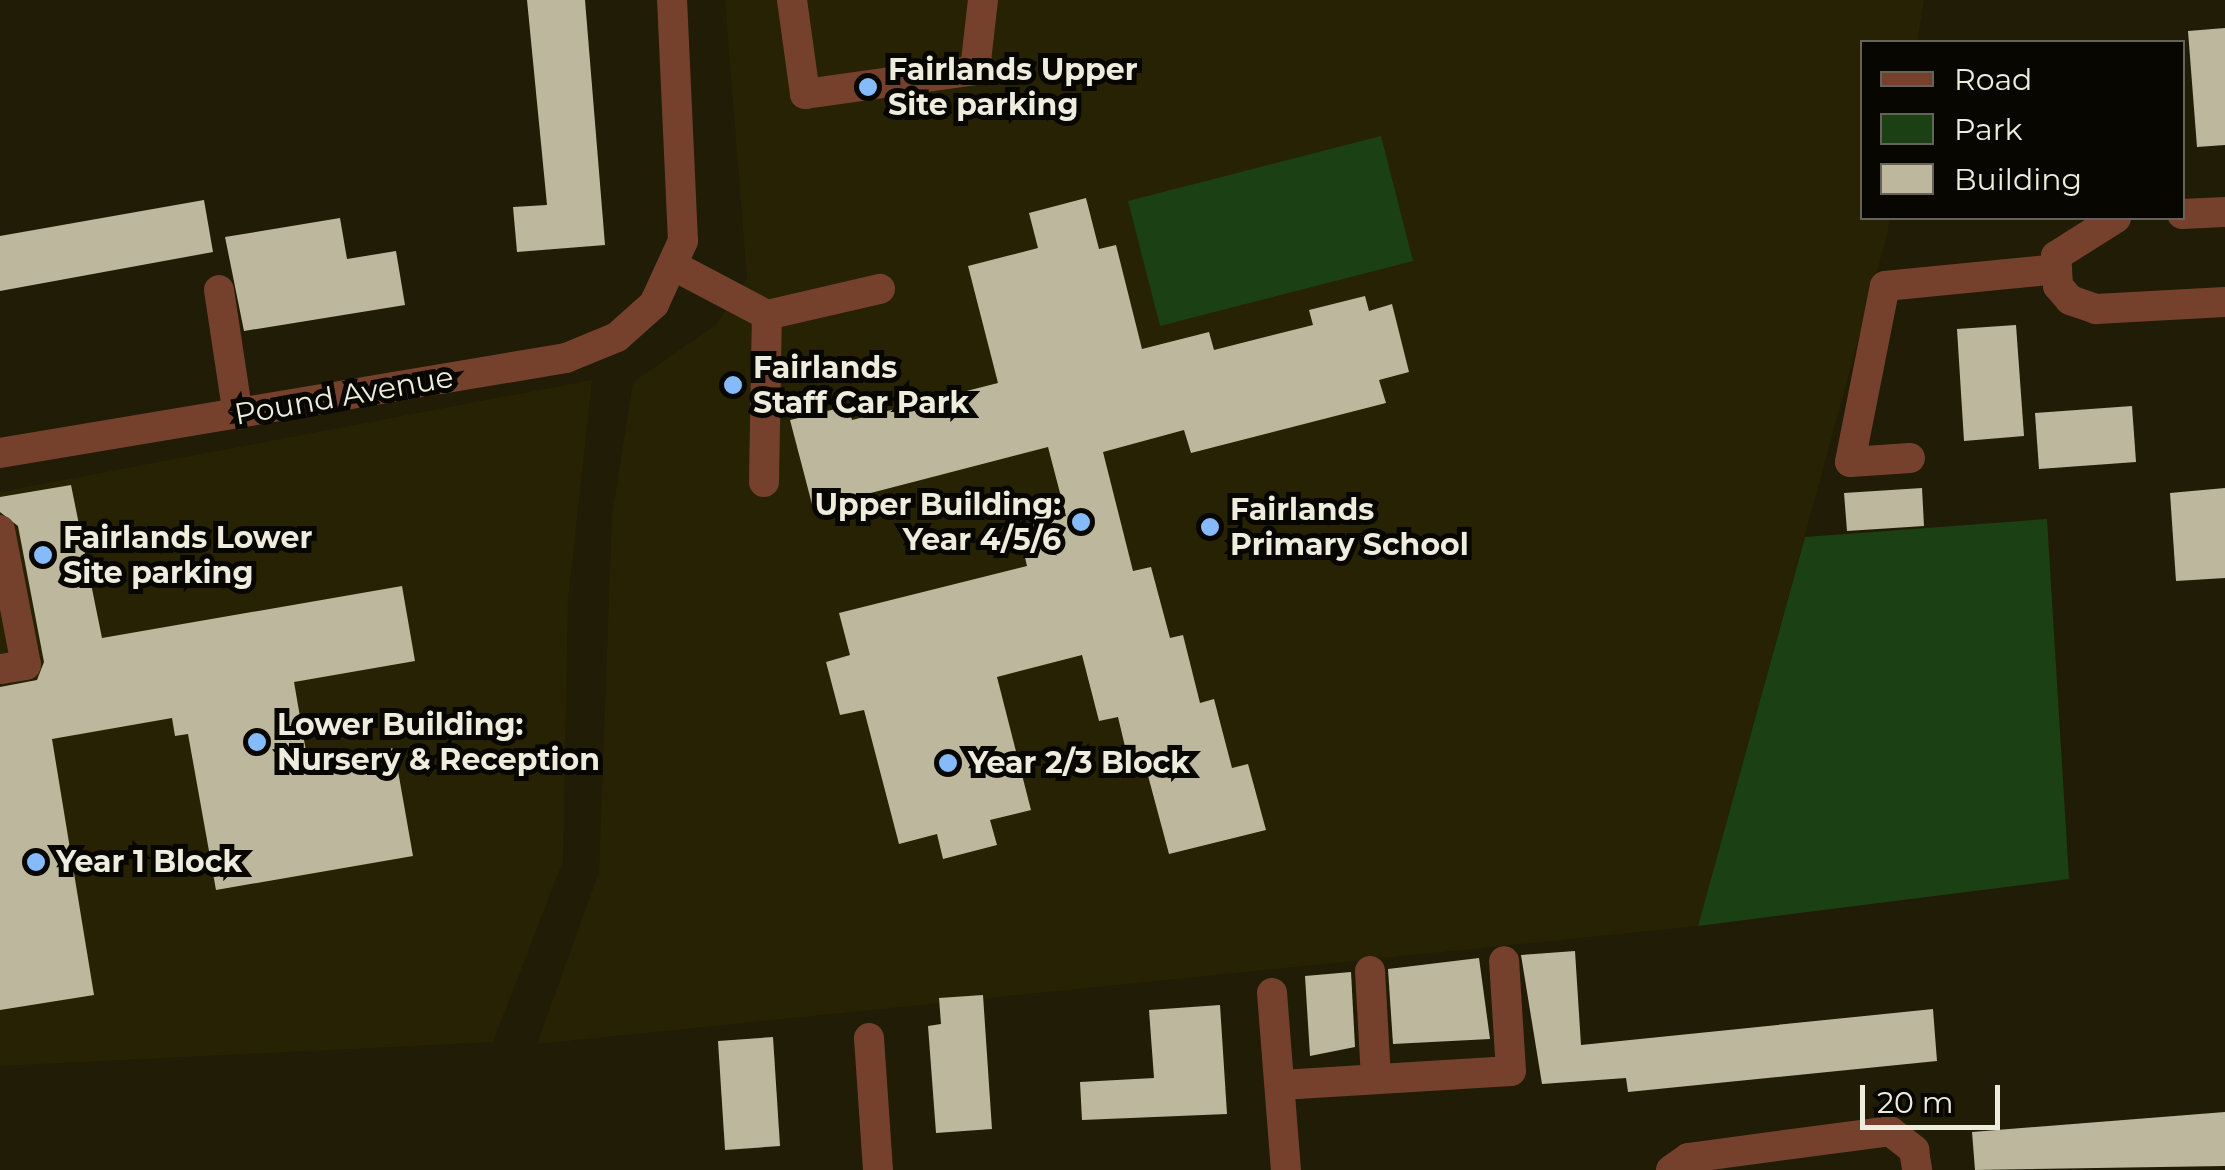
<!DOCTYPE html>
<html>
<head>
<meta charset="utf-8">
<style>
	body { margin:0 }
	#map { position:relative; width:2225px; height:1170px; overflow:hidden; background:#201c06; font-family:Montserrat,sans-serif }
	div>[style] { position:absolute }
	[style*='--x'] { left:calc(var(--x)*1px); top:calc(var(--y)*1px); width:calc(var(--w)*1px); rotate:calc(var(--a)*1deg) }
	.built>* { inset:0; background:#272203 }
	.green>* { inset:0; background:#1b4013 }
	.building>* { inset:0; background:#bdb89d }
	.minor>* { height:30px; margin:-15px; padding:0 15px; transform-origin:15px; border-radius:15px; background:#76412c }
	.dots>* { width:28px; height:28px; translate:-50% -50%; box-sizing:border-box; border:5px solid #080601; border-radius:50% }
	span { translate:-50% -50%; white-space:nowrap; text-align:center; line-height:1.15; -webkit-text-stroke:10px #080601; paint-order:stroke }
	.poi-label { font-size:30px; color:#eeecdd; font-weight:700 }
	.left { translate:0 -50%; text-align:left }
	.right { translate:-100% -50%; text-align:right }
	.street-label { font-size:30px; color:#eeecdd }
	.legend { position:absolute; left:1860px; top:40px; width:325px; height:180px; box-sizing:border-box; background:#080601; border:2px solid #646259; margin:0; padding:12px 18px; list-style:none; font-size:30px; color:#eeecdd }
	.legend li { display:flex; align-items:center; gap:20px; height:50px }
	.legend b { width:50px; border:2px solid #646259 }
	.scale { position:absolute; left:1860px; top:1085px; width:140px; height:45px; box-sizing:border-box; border:5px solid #eeecdd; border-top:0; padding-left:12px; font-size:30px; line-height:35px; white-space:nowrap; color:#eeecdd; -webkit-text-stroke:8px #080601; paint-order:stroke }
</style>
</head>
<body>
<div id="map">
	<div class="built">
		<i style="clip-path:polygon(725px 0,1924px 0,1917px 42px,1862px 42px,1862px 218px,1890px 218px,1887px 235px,1698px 926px,537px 1044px,599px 872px,612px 516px,633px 382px,716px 325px,747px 279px)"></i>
		<i style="clip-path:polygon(592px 380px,568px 601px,563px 861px,493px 1042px,0 1066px,0 492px)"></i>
	</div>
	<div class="green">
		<i style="clip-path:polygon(1381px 136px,1413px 261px,1160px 326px,1128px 201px)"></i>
		<i style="clip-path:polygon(2047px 519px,2069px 879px,1698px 926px,1805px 537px)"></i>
	</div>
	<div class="building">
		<i style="clip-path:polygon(527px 0,585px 0,605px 245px,517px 252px,513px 207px,547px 205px)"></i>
		<i style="clip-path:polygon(2225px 28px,2225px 145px,2197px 147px,2188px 31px)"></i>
		<i style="clip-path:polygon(1086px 198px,1099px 249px,1116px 245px,1142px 349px,1209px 332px,1214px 350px,1313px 325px,1309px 310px,1365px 296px,1369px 311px,1392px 304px,1409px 372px,1379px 380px,1386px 403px,1191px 453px,1184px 430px,1103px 452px,1133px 571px,1151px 567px,1170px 638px,1183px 635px,1200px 703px,1214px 699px,1232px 768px,1248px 764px,1266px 830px,1169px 854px,1147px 772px,1132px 776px,1118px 717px,1099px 721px,1082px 655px,997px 677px,1031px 810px,990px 820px,997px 845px,943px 859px,937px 834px,899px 844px,864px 710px,840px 715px,826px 662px,850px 655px,839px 613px,1027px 566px,1018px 528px,1066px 516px,1048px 447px,813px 508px,790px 420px,848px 406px,852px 420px,998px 383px,968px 266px,1038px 248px,1029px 213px)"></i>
		<i style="clip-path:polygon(204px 200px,213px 252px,0 291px,0 236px)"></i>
		<i style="clip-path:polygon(340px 218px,347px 259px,396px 251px,405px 305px,244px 331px,225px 237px)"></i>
		<i style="clip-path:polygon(2016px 325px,2024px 436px,1964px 441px,1957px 329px)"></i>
		<i style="clip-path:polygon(2132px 406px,2136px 462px,2039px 469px,2035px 413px)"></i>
		<i style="clip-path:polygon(71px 485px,102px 638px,402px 586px,415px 661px,294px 682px,308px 763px,394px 748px,413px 856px,216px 890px,188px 734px,175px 736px,172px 718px,52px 739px,94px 995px,0 1010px,0 687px,37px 680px,44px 662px,18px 526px,0 512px,0 497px)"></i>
		<i style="clip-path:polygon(1922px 488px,1924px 526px,1847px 531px,1844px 493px)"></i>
		<i style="clip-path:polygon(2225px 488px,2225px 578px,2176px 581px,2170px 493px)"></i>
		<i style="clip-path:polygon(1575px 951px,1581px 1045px,1933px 1009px,1937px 1061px,1628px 1092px,1626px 1078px,1542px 1084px,1521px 955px)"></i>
		<i style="clip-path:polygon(1479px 958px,1490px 1039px,1393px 1044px,1388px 969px)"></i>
		<i style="clip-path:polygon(1351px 972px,1355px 1047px,1310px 1056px,1305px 976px)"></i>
		<i style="clip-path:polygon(983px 995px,992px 1129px,936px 1133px,928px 1026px,941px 1024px,939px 998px)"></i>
		<i style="clip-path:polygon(1220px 1005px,1227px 1114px,1082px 1120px,1080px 1082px,1154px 1078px,1149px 1010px)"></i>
		<i style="clip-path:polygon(773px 1037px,780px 1146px,725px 1150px,718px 1041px)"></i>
		<i style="clip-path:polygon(2225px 1112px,2225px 1166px,1975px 1170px,1972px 1132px)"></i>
	</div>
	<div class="minor">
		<i style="--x:792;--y:0;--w:95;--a:82.1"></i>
		<i style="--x:805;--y:94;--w:172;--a:-8"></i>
		<i style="--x:975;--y:70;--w:70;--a:-83.5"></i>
		<i style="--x:2182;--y:214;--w:43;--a:-2.7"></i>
		<i style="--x:2116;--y:218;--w:71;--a:147.7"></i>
		<i style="--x:2056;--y:256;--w:30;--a:86"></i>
		<i style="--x:2058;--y:286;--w:18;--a:49"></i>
		<i style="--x:2070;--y:300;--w:28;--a:19"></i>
		<i style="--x:2096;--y:309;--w:129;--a:-3.1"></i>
		<i style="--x:676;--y:267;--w:103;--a:27.8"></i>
		<i style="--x:767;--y:315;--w:116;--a:-13"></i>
		<i style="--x:219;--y:290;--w:126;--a:81.4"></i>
		<i style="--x:0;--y:453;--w:574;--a:-9.53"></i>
		<i style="--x:566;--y:358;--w:55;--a:-22.4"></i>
		<i style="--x:617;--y:337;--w:50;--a:-41.7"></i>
		<i style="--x:654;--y:304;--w:69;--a:-65.3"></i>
		<i style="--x:683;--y:241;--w:241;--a:-92.6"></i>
		<i style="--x:1910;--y:458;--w:60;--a:176.2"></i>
		<i style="--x:1850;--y:462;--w:179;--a:-78.8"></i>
		<i style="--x:1885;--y:286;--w:173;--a:-5.6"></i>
		<i style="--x:764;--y:482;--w:167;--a:-89"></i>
		<i style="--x:0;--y:530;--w:137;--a:79.1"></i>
		<i style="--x:26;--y:665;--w:26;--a:171"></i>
		<i style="--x:1370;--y:971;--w:108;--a:86.8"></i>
		<i style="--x:1272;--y:993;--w:178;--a:85.5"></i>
		<i style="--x:869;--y:1038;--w:132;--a:86.1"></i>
		<i style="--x:1281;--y:1085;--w:230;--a:-3.5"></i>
		<i style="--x:1511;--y:1071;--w:110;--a:-93.6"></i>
		<i style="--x:1671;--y:1170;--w:21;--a:-35"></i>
		<i style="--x:1688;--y:1158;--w:204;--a:-7.6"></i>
		<i style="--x:1890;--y:1131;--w:31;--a:38"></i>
		<i style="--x:1914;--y:1150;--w:20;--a:81"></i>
	</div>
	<div class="dots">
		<i style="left:868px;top:87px;background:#86bbfb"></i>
		<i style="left:733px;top:385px;background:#86bbfb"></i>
		<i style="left:1081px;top:522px;background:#86bbfb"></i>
		<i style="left:1210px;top:527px;background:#86bbfb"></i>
		<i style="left:43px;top:555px;background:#86bbfb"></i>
		<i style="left:257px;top:742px;background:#86bbfb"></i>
		<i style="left:948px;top:763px;background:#86bbfb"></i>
		<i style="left:36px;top:862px;background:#86bbfb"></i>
	</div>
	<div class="poi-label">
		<span class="left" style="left:888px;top:87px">Fairlands Upper<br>Site parking</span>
		<span class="left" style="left:753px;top:385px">Fairlands<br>Staff Car Park</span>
		<span class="right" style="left:1061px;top:522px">Upper Building:<br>Year 4/5/6</span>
		<span class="left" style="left:1230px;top:527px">Fairlands<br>Primary School</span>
		<span class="left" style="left:63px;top:555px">Fairlands Lower<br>Site parking</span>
		<span class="left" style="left:277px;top:742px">Lower Building:<br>Nursery &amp; Reception</span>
		<span class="left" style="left:968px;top:763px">Year 2/3 Block</span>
		<span class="left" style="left:56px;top:862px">Year 1 Block</span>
	</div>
	<div class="street-label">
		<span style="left:344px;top:396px;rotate:-10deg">Pound Avenue</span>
	</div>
	<ul class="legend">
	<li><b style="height:12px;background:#76412c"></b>Road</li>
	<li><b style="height:28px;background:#1b4013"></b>Park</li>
	<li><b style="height:28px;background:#bdb89d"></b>Building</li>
	</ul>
	<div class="scale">20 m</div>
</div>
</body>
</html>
